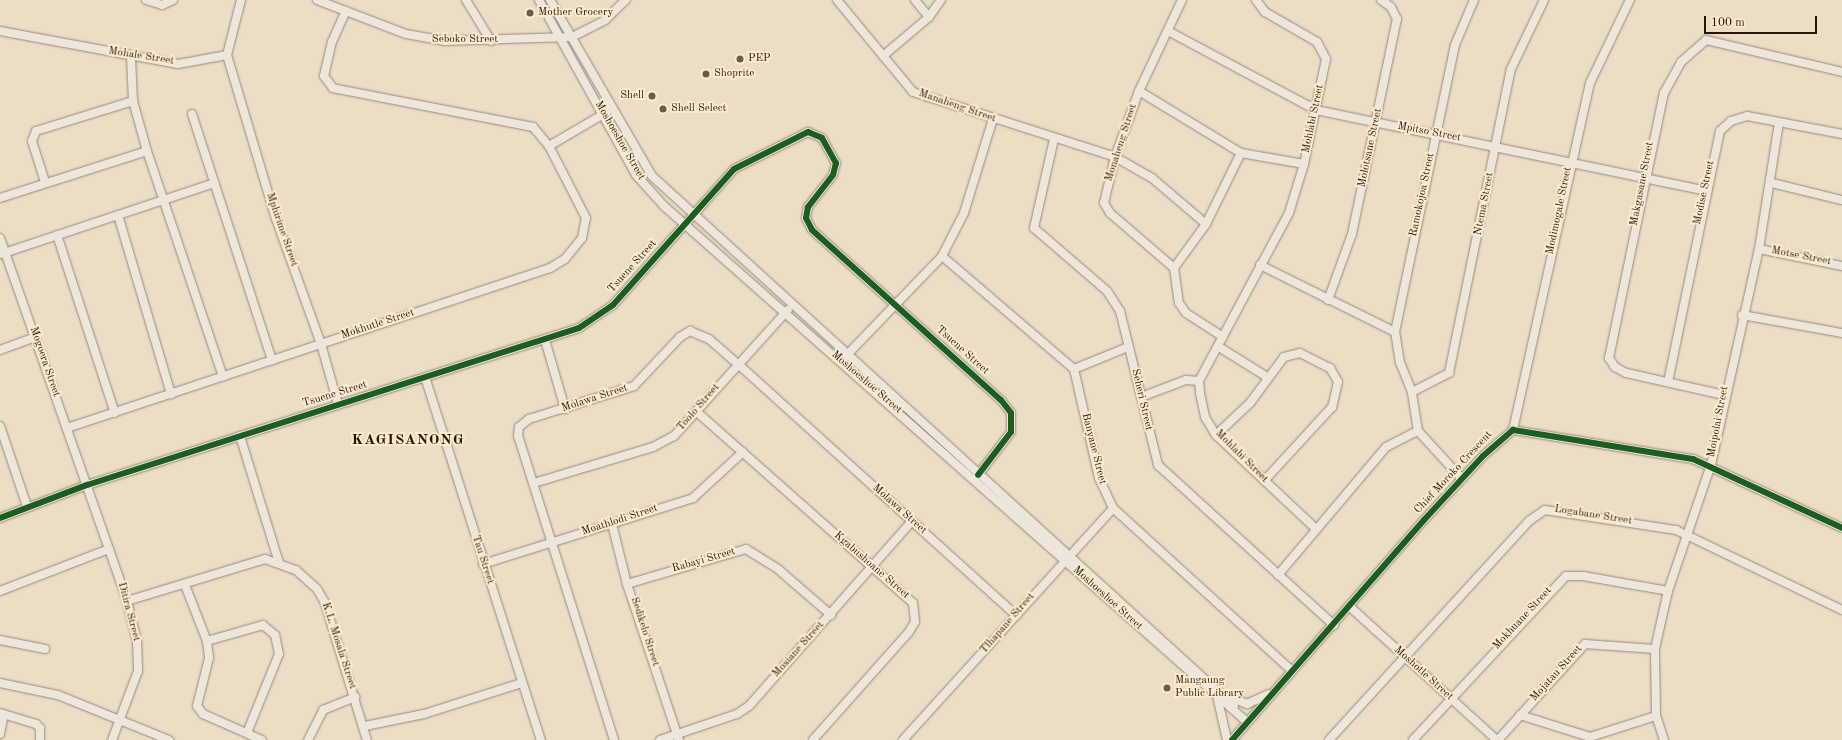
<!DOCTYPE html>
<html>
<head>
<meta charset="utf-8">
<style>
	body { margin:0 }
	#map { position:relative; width:1842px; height:740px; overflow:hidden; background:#ecddc5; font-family:"Old Standard TT",serif }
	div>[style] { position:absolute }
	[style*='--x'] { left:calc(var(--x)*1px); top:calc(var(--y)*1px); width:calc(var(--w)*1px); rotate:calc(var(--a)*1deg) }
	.roads { filter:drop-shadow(0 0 1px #958a7c) drop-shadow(0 0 1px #958a7c) }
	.minor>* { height:8px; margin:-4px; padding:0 4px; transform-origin:4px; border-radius:4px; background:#eee6da }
	.cycleway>* { height:6px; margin:-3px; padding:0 3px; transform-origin:3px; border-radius:3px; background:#1b5e20 }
	.dots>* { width:11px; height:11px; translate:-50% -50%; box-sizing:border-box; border:2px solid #fdeccf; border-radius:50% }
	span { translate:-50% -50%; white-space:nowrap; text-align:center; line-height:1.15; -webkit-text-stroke:3.5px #fdeccf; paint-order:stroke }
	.poi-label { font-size:11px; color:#21160a }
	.left { translate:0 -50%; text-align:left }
	.right { translate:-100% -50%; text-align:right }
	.street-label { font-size:11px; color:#21160a }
	.district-label { font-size:15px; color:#21160a; font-weight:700; letter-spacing:1px }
	.scale { position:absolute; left:1704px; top:16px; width:113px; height:18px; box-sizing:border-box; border:2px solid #21160a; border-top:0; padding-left:5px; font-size:12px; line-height:14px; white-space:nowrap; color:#21160a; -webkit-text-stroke:3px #fdeccf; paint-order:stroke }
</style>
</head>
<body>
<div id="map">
	<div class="roads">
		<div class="minor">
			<i style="--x:146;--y:0;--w:17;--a:17"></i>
			<i style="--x:162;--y:5;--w:12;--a:-24"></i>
			<i style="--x:241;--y:0;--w:57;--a:104.3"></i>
			<i style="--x:227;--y:55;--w:171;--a:73.4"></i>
			<i style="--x:276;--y:219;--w:133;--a:70.2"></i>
			<i style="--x:321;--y:344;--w:62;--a:74.2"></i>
			<i style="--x:317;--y:0;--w:95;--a:20.9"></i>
			<i style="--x:406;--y:34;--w:40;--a:10"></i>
			<i style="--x:445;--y:41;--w:127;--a:-1.8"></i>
			<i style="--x:572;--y:37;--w:37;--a:-27"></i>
			<i style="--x:605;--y:20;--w:29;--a:-44"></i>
			<i style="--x:466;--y:0;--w:48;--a:58.6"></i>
			<i style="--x:539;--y:0;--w:200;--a:61"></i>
			<i style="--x:636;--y:175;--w:42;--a:47.9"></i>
			<i style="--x:664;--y:206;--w:779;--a:41.51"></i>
			<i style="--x:550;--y:0;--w:203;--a:59.9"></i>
			<i style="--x:652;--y:176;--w:787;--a:42.32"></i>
			<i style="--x:837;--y:0;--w:119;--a:50.4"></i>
			<i style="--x:913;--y:92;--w:212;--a:17.8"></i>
			<i style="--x:1115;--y:157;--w:43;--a:29.6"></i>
			<i style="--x:1152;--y:178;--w:71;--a:40.4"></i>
			<i style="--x:915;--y:0;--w:22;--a:51"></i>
			<i style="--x:1182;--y:0;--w:101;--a:115.3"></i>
			<i style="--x:1139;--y:91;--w:70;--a:110"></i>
			<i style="--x:1115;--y:157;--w:47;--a:103.4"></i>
			<i style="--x:1104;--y:203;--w:12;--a:59"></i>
			<i style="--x:1110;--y:213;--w:84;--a:40.7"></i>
			<i style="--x:1174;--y:268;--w:35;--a:82"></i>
			<i style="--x:1179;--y:303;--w:12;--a:55"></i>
			<i style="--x:1186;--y:313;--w:44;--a:33"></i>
			<i style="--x:1256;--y:0;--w:15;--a:53"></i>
			<i style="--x:1265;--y:12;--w:60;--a:30"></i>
			<i style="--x:1317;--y:42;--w:19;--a:62"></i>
			<i style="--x:1326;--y:59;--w:107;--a:101.8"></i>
			<i style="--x:1304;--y:164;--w:51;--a:107"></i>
			<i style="--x:1289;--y:213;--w:191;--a:118.2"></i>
			<i style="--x:1199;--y:381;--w:12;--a:85"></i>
			<i style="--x:1200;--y:393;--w:25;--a:78"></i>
			<i style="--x:1205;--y:417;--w:21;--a:59"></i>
			<i style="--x:1216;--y:435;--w:134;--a:43.2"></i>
			<i style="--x:0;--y:31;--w:181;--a:10.5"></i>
			<i style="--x:178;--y:64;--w:50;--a:-10.4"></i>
			<i style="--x:1168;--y:31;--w:168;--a:28.1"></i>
			<i style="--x:1316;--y:110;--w:398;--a:11.7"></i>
			<i style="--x:883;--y:56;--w:60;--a:-40.3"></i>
			<i style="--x:929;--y:17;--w:21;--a:-55"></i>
			<i style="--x:131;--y:57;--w:44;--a:87.4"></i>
			<i style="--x:133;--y:101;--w:52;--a:74.4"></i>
			<i style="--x:147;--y:151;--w:238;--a:71.4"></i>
			<i style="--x:1139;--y:91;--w:119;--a:31.3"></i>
			<i style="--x:1241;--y:153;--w:64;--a:9.9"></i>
			<i style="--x:192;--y:114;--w:259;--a:72"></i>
			<i style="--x:1054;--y:139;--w:91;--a:102.7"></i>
			<i style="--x:1034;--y:228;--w:96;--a:40.8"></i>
			<i style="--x:1107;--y:291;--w:24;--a:57"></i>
			<i style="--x:1120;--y:311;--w:159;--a:76.1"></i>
			<i style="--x:1158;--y:465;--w:238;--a:42.3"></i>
			<i style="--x:549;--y:146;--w:67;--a:-30.4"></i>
			<i style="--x:45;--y:182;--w:43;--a:-107.6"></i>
			<i style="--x:32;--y:141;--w:11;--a:-68"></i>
			<i style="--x:36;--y:131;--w:102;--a:-17.2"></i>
			<i style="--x:1772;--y:183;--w:72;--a:13.7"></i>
			<i style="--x:0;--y:198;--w:154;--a:-17.7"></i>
			<i style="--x:118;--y:215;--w:187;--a:73.5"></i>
			<i style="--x:57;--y:235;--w:187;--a:72"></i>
			<i style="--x:0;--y:238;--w:385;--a:70.7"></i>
			<i style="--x:127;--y:601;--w:41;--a:76"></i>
			<i style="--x:137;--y:641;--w:30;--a:88"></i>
			<i style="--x:138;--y:671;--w:74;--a:110.6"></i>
			<i style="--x:1759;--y:249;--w:85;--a:11.6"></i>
			<i style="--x:1;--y:254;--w:225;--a:-18.4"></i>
			<i style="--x:942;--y:256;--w:174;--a:40.6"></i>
			<i style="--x:1074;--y:369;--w:112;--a:77.1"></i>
			<i style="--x:1099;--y:478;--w:33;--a:65"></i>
			<i style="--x:1113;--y:508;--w:242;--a:42.3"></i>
			<i style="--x:1260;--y:265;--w:151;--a:26.4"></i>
			<i style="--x:1174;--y:268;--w:54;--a:-54"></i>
			<i style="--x:1206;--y:224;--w:79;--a:-63.8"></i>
			<i style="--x:1328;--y:300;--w:70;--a:-70"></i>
			<i style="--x:1352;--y:234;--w:220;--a:-78.2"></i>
			<i style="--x:1397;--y:19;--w:13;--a:-117"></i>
			<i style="--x:1391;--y:7;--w:12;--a:-145"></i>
			<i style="--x:1742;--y:315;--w:102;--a:10.2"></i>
			<i style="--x:545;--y:340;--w:72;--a:73.8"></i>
			<i style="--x:1219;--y:347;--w:57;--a:32"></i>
			<i style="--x:0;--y:350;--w:37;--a:-20"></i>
			<i style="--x:844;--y:358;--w:141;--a:-46.1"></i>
			<i style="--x:942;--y:256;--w:48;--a:-62.9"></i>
			<i style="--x:964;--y:213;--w:98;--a:-72.9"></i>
			<i style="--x:1074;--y:369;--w:58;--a:-22.2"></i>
			<i style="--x:426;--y:380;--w:378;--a:72.3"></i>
			<i style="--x:1668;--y:382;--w:256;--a:-78.3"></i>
			<i style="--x:1720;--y:131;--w:15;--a:-42"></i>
			<i style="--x:1731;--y:121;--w:17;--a:-17"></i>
			<i style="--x:1747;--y:116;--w:97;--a:10.7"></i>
			<i style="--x:1412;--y:392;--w:42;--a:-27.2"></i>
			<i style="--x:1449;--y:373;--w:310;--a:-78.5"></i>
			<i style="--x:1511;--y:69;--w:76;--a:-64.4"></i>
			<i style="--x:1724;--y:395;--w:100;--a:-167.3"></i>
			<i style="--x:1626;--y:373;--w:13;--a:-151"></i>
			<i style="--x:1615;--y:367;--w:11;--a:-124"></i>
			<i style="--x:1609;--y:358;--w:271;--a:-78.3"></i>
			<i style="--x:1664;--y:93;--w:35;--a:-61"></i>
			<i style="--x:1681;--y:62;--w:33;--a:-41"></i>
			<i style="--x:1706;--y:40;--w:140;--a:13.2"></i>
			<i style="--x:1141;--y:397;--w:48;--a:-20.7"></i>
			<i style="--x:1186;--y:380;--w:13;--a:4"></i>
			<i style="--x:697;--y:412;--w:288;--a:41.5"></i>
			<i style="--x:913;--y:603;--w:19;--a:84"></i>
			<i style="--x:915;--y:622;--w:13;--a:122"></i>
			<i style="--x:908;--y:633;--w:143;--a:131.6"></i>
			<i style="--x:0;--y:426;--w:84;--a:71.4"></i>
			<i style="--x:67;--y:428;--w:509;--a:-18.33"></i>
			<i style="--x:550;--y:268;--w:17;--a:-31"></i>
			<i style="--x:565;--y:259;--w:27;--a:-51"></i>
			<i style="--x:582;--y:238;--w:20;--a:-79"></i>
			<i style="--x:586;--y:218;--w:81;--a:-117.2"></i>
			<i style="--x:549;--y:146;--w:25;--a:-130"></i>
			<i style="--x:533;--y:127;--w:204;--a:-169"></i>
			<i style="--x:333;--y:88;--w:15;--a:-127"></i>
			<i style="--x:324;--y:76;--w:35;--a:-77"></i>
			<i style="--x:332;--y:42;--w:34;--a:-66"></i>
			<i style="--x:1513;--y:430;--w:355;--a:-77.5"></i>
			<i style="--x:1590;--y:83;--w:92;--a:-64.3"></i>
			<i style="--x:1216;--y:435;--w:47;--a:-43.3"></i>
			<i style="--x:1250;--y:403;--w:57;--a:-53.5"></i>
			<i style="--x:1284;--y:357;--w:16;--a:-14"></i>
			<i style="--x:1300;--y:353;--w:34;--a:27"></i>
			<i style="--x:1330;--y:368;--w:16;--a:60"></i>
			<i style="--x:1338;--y:382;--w:26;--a:103"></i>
			<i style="--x:1332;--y:407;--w:100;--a:132.6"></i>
			<i style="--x:240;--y:436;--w:133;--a:72.9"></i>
			<i style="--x:1462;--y:479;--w:65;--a:-132.5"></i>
			<i style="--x:1418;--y:431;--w:39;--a:-99"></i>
			<i style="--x:1412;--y:392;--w:31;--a:-112"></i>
			<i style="--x:1400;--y:363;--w:31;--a:-99"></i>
			<i style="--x:1395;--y:332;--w:293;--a:-78.2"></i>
			<i style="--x:1455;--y:45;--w:49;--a:-67.1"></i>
			<i style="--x:534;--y:483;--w:124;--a:-16.8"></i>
			<i style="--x:653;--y:447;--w:24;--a:-28"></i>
			<i style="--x:674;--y:436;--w:170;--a:-47.9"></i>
			<i style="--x:0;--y:518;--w:93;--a:-20.8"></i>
			<i style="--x:87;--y:485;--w:516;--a:-17.7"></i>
			<i style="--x:579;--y:328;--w:41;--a:-34.1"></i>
			<i style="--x:613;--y:305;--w:182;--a:-48.3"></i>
			<i style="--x:734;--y:169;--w:83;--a:-26.6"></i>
			<i style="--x:808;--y:132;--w:15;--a:23"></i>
			<i style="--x:822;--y:138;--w:29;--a:61"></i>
			<i style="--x:836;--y:163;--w:12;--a:104"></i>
			<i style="--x:833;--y:175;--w:41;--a:128"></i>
			<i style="--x:808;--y:207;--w:11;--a:100"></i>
			<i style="--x:806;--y:218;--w:13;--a:63"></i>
			<i style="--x:812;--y:230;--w:254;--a:42"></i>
			<i style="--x:1001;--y:400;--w:16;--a:52"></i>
			<i style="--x:1011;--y:413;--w:19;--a:90"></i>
			<i style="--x:1011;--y:432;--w:54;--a:127.5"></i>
			<i style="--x:612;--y:524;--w:62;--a:76"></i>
			<i style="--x:627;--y:584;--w:164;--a:71.6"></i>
			<i style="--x:483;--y:564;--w:220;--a:-17.4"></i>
			<i style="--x:693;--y:498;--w:68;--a:-42.6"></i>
			<i style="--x:1278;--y:575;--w:167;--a:-49.8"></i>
			<i style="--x:1386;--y:447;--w:36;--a:-27"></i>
			<i style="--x:627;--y:584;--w:124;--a:-16.4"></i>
			<i style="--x:746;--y:549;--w:39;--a:32"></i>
			<i style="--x:779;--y:570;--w:69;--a:40.9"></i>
			<i style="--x:185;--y:585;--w:60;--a:68.6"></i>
			<i style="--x:207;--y:641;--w:17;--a:83"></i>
			<i style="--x:209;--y:658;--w:49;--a:104"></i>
			<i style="--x:197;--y:706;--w:10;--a:53"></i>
			<i style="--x:203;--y:714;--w:64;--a:23.8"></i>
			<i style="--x:0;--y:591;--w:117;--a:-21.1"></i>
			<i style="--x:127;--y:601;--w:144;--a:-16.9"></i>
			<i style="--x:265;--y:559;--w:33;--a:20"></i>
			<i style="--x:296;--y:570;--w:28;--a:42"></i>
			<i style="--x:317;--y:589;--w:16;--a:60"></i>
			<i style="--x:325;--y:603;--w:143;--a:73"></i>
			<i style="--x:1349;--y:606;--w:200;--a:42.2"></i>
			<i style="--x:0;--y:640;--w:46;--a:11.3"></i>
			<i style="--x:207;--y:641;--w:58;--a:-15.9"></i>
			<i style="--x:263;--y:625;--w:16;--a:40"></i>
			<i style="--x:275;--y:635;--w:19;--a:78"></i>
			<i style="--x:279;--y:654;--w:85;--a:112.1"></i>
			<i style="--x:0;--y:683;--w:59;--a:11.7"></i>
			<i style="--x:58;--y:695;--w:120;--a:22.1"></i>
			<i style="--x:1229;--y:697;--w:19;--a:21"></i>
			<i style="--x:1247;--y:704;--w:23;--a:-25"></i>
			<i style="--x:1218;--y:700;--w:41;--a:77.3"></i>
			<i style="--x:0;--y:713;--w:38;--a:17"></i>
			<i style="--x:36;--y:724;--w:6;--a:45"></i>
			<i style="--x:40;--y:728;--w:12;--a:90"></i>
			<i style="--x:1520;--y:715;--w:73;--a:17.4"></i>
			<i style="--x:1590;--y:737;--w:69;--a:-17.7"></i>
			<i style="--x:365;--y:726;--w:60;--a:-11.5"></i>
			<i style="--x:424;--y:714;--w:103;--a:-17.6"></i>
			<i style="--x:0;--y:734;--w:20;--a:-79"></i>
			<i style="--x:308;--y:740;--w:34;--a:-63"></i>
			<i style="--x:323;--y:710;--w:35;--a:-22"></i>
			<i style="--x:614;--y:740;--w:319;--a:-107.5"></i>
			<i style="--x:518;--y:436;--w:9;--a:-84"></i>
			<i style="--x:519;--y:427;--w:13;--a:-39"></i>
			<i style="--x:529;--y:419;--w:110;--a:-17.4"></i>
			<i style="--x:634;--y:386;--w:67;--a:-46.8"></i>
			<i style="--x:680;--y:337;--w:12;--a:-31"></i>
			<i style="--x:690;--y:331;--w:21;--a:23"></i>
			<i style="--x:709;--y:339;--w:38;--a:41"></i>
			<i style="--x:738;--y:364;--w:375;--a:42.1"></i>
			<i style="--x:660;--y:740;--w:81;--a:-18.7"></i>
			<i style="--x:737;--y:714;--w:14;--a:-34"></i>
			<i style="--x:749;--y:706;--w:245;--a:-48.6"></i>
			<i style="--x:903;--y:740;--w:313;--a:-47.8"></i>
			<i style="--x:1232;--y:740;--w:292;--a:-48.9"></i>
			<i style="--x:1424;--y:520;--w:87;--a:-47.3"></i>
			<i style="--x:1483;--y:456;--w:40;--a:-41"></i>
			<i style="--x:1513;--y:430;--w:182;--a:9.2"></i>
			<i style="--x:1693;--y:459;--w:164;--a:24.8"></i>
			<i style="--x:1329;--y:740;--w:297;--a:-47.6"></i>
			<i style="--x:1529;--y:521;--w:19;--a:-35"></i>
			<i style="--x:1545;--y:510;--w:133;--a:8.7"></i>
			<i style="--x:1676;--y:530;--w:184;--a:25.7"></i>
			<i style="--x:1413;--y:740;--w:224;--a:-47"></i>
			<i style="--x:1566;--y:576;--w:17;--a:0"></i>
			<i style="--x:1583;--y:576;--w:86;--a:10"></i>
			<i style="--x:1498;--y:740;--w:130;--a:-47.8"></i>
			<i style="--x:1585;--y:644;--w:70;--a:4.1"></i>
			<i style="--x:1664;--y:740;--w:25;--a:-108"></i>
			<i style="--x:1656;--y:716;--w:67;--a:-90.9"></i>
			<i style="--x:1655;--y:649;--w:59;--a:-77.4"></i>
			<i style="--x:1668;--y:591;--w:133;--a:-71.2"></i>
			<i style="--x:1711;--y:465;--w:221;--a:-77.5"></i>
			<i style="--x:1759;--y:249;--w:128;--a:-81"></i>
		</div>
	</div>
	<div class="cycleway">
		<i style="--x:0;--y:518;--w:93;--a:-20.8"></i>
		<i style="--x:87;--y:485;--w:516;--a:-17.7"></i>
		<i style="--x:579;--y:328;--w:41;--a:-34.1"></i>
		<i style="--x:613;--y:305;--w:182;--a:-48.3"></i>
		<i style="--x:734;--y:169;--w:83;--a:-26.6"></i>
		<i style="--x:808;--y:132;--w:15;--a:23"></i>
		<i style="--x:822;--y:138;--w:29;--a:61"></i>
		<i style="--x:836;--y:163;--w:12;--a:104"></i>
		<i style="--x:833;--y:175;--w:41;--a:128"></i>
		<i style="--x:808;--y:207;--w:11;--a:100"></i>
		<i style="--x:806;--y:218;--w:13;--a:63"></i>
		<i style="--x:812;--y:230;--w:254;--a:42"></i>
		<i style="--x:1001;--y:400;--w:16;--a:52"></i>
		<i style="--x:1011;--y:413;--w:19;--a:90"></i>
		<i style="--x:1011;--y:432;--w:54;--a:127.5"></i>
		<i style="--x:1232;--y:740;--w:292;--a:-48.9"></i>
		<i style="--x:1424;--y:520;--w:87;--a:-47.3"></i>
		<i style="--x:1483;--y:456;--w:40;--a:-41"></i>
		<i style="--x:1513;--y:430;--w:182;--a:9.2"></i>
		<i style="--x:1693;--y:459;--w:164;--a:24.8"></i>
	</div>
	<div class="dots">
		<i style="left:530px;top:13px;background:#685c4b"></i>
		<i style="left:740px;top:59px;background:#685c4b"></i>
		<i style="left:706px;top:74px;background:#685c4b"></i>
		<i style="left:652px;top:96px;background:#685c4b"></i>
		<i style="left:663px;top:109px;background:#685c4b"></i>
		<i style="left:1167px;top:688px;background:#685c4b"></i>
	</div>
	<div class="poi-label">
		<span class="left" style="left:538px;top:13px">Mother Grocery</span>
		<span class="left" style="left:748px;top:59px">PEP</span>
		<span class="left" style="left:714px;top:74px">Shoprite</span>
		<span class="right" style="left:644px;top:96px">Shell</span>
		<span class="left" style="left:671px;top:109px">Shell Select</span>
		<span class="left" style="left:1175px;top:688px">Mangaung<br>Public Library</span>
	</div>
	<div class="street-label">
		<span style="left:465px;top:40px">Seboko Street</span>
		<span style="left:141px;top:57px;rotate:9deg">Mohale Street</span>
		<span style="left:957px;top:107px;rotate:19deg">Manaheng Street</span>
		<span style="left:1314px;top:119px;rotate:-78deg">Mohlabi Street</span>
		<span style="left:1429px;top:133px;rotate:11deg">Mpitso Street</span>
		<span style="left:619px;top:141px;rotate:60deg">Moshoeshoe Street</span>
		<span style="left:1122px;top:143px;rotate:-72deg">Monaheng Street</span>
		<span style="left:1371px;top:148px;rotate:-78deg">Molotsane Street</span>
		<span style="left:1643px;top:184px;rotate:-79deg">Makgasane Street</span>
		<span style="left:1705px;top:193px;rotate:-78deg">Modise Street</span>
		<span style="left:1423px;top:195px;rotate:-78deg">Ramokojoa Street</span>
		<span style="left:1485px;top:204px;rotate:-79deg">Ntema Street</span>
		<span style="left:1560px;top:211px;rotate:-78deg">Modimogale Street</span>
		<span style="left:281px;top:230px;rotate:71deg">Mphirime Street</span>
		<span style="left:1801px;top:257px;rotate:11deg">Motse Street</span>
		<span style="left:633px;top:267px;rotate:-48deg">Tsuene Street</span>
		<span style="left:378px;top:325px;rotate:-18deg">Mokhutle Street</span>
		<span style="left:962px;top:351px;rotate:42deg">Tsuene Street</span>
		<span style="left:44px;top:362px;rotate:71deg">Mogoera Street</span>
		<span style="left:866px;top:383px;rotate:41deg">Moshoeshoe Street</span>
		<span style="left:335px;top:395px;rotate:-17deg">Tsuene Street</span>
		<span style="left:595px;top:399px;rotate:-18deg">Molawa Street</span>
		<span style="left:1141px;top:400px;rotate:77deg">Seheri Street</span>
		<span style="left:699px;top:408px;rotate:-49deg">Toolo Street</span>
		<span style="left:1719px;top:422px;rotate:-79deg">Moipolai Street</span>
		<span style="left:1093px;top:449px;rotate:76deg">Banyane Street</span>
		<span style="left:1241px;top:457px;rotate:45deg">Mohlabi Street</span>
		<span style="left:1454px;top:473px;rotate:-47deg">Chief Moroko Crescent</span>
		<span style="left:899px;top:510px;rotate:42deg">Molawa Street</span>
		<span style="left:1593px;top:516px;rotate:9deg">Logabane Street</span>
		<span style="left:620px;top:521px;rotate:-18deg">Moathlodi Street</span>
		<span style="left:482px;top:560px;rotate:72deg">Tau Street</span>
		<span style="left:704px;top:561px;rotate:-16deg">Rabayi Street</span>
		<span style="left:871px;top:566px;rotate:41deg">Kgabushoane Street</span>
		<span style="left:1107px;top:599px;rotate:42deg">Moshoeshoe Street</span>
		<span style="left:128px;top:612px;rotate:75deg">Ditira Street</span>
		<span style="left:1523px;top:619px;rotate:-47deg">Mokhuane Street</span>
		<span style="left:1008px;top:624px;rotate:-49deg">Tlhapane Street</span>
		<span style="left:644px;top:632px;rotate:72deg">Sedikelo Street</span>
		<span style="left:338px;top:646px;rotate:72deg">K.L. Mosala Street</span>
		<span style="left:799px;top:650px;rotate:-48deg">Mosiane Street</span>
		<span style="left:1423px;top:674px;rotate:42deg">Moshotle Street</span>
		<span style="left:1557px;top:674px;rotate:-48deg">Mojatau Street</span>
	</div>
	<div class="district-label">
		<span style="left:408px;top:441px">KAGISANONG</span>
	</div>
	<div class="scale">100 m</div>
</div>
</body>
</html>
